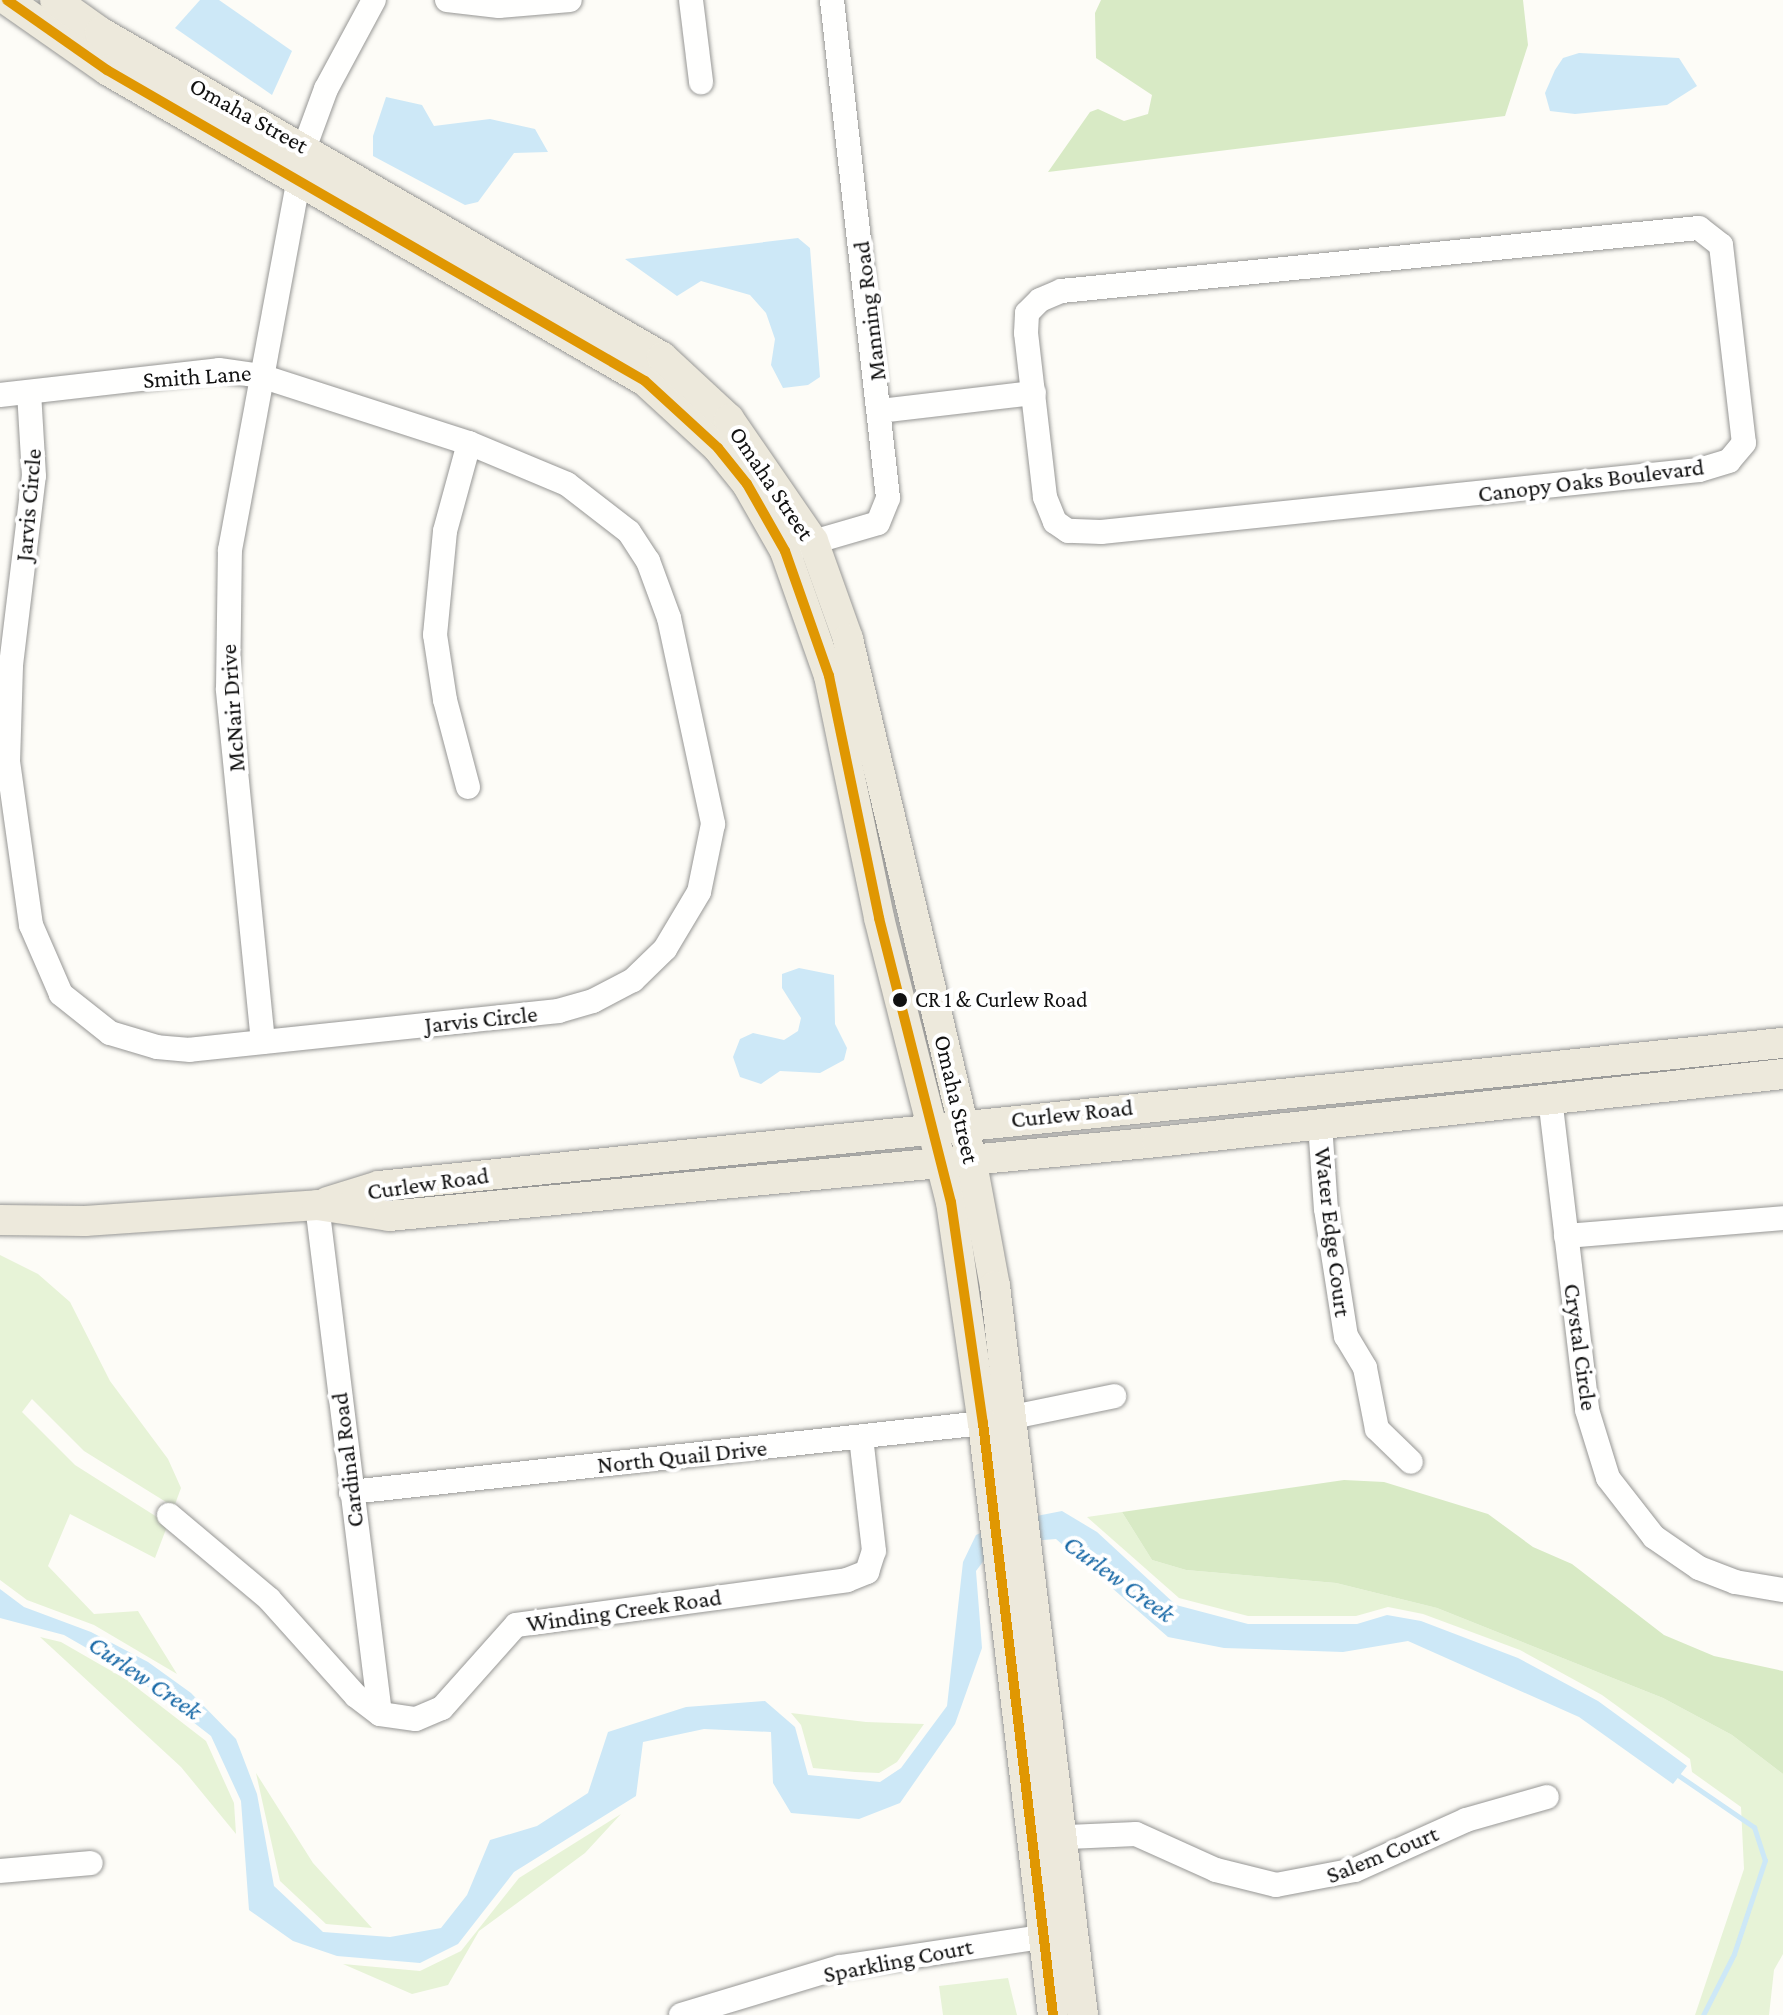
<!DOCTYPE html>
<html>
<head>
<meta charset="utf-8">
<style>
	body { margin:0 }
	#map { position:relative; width:1783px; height:2015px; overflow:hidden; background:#fdfcf7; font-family:"Crimson Pro",serif }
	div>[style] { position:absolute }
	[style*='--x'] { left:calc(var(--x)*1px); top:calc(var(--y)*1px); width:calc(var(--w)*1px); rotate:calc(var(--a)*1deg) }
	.green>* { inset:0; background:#e7f3d7 }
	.forest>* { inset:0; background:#d8eac5 }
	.water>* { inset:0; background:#cde8f7 }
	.stream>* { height:5px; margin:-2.5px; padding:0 2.5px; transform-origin:2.5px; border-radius:2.5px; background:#cde8f7 }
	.roads { filter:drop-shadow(0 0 2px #979795) drop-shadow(0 0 2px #979795) }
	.minor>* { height:24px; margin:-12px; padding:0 12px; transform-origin:12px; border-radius:12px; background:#fffffe }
	.major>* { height:30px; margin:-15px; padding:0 15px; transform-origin:15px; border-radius:15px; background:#ede9dc }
	.bus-1>* { height:10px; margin:-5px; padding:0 5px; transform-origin:5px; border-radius:5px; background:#e09702 }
	.dots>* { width:22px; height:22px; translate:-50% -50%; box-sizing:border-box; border:4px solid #fff; border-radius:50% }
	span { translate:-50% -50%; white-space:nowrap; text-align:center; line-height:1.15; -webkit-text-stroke:8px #fff; paint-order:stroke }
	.bus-label { font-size:22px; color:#111 }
	.left { translate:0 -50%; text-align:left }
	.street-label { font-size:24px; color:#111 }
	.water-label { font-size:26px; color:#1768a6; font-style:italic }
</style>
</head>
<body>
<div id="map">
	<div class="green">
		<i style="clip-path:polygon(0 1255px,38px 1274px,70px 1302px,110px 1381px,168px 1459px,181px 1488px,174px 1507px,84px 1451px,32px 1399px,22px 1412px,75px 1465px,168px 1524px,155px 1558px,70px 1514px,48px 1566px,94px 1614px,138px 1611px,177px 1674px,94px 1625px,27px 1600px,0 1580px)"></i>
		<i style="clip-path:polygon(1122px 1512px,1152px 1560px,1186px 1570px,1336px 1583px,1437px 1608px,1663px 1698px,1732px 1735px,1783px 1774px,1783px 1954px,1774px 1970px,1769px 2015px,1695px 2015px,1744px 1869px,1741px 1807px,1692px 1772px,1690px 1759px,1602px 1695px,1520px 1650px,1423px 1614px,1388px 1607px,1356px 1616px,1248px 1616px,1179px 1598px,1087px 1517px)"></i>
		<i style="clip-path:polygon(40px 1637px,61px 1642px,127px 1680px,206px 1741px,234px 1803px,236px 1834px,181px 1767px)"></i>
		<i style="clip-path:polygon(791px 1713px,866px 1722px,924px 1724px,897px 1762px,879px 1773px,855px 1772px,813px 1768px,801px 1725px)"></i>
		<i style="clip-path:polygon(256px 1773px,313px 1863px,372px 1928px,326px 1924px,280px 1881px)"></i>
		<i style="clip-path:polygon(621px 1814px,585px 1853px,479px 1931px,448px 1985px,412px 1994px,343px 1964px,420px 1971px,461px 1951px,519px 1878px)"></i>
		<i style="clip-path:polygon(1008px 1978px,1017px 2015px,943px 2015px,939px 1986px)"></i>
	</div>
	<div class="forest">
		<i style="clip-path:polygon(1101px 0,1523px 0,1528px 45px,1505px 116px,1048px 172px,1090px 112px,1098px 109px,1124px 121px,1148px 114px,1152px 95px,1096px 58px,1095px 13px)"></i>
		<i style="clip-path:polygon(1344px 1480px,1384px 1482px,1488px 1514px,1533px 1547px,1572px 1564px,1664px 1635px,1714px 1656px,1783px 1671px,1783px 1774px,1732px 1735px,1663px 1698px,1437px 1608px,1336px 1583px,1186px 1570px,1152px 1560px,1122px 1512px)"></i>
	</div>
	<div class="water">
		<i style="clip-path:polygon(200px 0,219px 0,292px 51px,272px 95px,175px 28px)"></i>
		<i style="clip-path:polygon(1579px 53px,1679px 58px,1697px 86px,1667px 105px,1575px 114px,1550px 111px,1545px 93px,1555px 70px,1563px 58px)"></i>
		<i style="clip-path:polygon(386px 97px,422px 105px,434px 126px,490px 119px,535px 129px,548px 152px,514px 153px,478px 202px,465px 205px,373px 156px,373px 136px)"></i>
		<i style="clip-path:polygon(798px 238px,810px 248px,820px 377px,808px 385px,783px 388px,771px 365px,775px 339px,766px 313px,750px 295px,701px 281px,677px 296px,625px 259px)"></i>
		<i style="clip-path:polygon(799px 968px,834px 975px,835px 1024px,847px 1048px,844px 1060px,820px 1073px,780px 1071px,761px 1084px,740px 1077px,733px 1057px,740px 1039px,753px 1033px,784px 1040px,798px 1031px,801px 1018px,782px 988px,782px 974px)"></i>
		<i style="clip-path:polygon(1062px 1511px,1097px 1532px,1176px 1605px,1248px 1624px,1357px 1624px,1387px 1615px,1421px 1621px,1518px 1658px,1598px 1701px,1687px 1766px,1673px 1784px,1579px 1717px,1408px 1641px,1343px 1652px,1224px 1648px,1168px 1637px,1056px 1539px,1017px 1542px,988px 1555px,976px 1571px,982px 1648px,955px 1724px,900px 1803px,859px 1819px,791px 1813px,773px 1783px,771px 1732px,704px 1729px,643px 1742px,636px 1796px,514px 1872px,458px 1944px,420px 1963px,337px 1956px,293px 1941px,249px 1910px,241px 1801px,211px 1736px,130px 1673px,64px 1635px,0 1618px,0 1589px,24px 1607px,91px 1632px,148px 1662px,191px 1693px,236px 1739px,257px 1794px,274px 1886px,323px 1932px,390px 1937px,441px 1928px,467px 1895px,490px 1840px,537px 1826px,588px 1793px,608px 1732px,686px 1707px,765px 1701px,795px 1727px,808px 1775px,880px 1782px,901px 1768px,947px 1706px,963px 1562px,976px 1535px,1005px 1522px)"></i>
	</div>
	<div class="stream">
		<i style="--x:1675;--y:1773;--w:96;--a:34.4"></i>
		<i style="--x:1754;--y:1827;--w:35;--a:72"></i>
		<i style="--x:1765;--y:1860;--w:99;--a:108.3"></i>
		<i style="--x:1734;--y:1954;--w:68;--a:116.9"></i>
	</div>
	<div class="roads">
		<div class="minor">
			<i style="--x:447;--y:0;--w:52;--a:6.6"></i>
			<i style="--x:499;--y:6;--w:71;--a:-4.8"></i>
			<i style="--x:691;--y:0;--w:83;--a:83"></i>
			<i style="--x:1699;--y:228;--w:28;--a:38"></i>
			<i style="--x:1721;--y:245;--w:199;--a:83.4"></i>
			<i style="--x:1744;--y:443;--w:23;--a:130"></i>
			<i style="--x:1729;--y:461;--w:31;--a:163"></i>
			<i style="--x:1699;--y:470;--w:601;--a:174.08"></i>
			<i style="--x:1101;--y:532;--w:33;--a:-178"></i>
			<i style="--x:1068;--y:531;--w:16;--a:-145"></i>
			<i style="--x:1055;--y:522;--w:27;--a:-112"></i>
			<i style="--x:1045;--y:497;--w:165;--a:-96.6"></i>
			<i style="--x:1026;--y:333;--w:20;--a:-87"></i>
			<i style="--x:1027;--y:313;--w:18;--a:-45"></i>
			<i style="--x:1040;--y:300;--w:23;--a:-23"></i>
			<i style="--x:1061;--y:291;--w:641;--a:-5.64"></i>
			<i style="--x:0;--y:395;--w:220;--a:-6.5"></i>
			<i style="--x:219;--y:370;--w:42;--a:8.1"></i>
			<i style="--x:261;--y:376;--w:219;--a:17.9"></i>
			<i style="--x:469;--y:443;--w:106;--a:22.7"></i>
			<i style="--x:567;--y:484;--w:78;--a:37.7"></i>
			<i style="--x:629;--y:532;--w:35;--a:57"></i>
			<i style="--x:648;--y:561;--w:61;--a:69.8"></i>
			<i style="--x:669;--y:618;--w:211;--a:77.9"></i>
			<i style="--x:713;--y:824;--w:69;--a:101.6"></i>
			<i style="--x:699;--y:892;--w:66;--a:120.8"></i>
			<i style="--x:665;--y:949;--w:45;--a:135.9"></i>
			<i style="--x:633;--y:980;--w:45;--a:152.3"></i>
			<i style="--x:593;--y:1001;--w:35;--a:164"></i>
			<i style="--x:559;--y:1011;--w:371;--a:174"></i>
			<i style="--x:190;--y:1050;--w:33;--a:-175"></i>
			<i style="--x:157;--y:1047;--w:49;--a:-163.4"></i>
			<i style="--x:110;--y:1033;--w:63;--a:-141.5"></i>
			<i style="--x:61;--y:994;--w:75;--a:-113.5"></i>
			<i style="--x:31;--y:925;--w:165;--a:-98"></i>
			<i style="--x:8;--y:762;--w:97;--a:-88.2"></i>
			<i style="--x:11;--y:665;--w:190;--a:-83.1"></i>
			<i style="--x:34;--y:476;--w:83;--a:-93.4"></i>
			<i style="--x:880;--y:411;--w:155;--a:-6.7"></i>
			<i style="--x:796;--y:547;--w:85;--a:-16.3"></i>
			<i style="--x:878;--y:523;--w:27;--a:-68"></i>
			<i style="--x:888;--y:498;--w:501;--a:-96.42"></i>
			<i style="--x:468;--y:787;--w:90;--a:-104.8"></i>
			<i style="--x:445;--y:700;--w:66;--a:-98.7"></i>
			<i style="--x:435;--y:635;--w:104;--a:-84.5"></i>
			<i style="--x:445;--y:531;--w:91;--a:-74.7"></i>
			<i style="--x:263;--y:1042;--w:355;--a:-95.7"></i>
			<i style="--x:228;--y:689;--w:139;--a:-89.2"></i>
			<i style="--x:230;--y:550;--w:411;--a:-79.5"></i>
			<i style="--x:305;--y:146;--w:61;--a:-69.8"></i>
			<i style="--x:326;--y:89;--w:101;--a:-61.7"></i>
			<i style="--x:1550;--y:1098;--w:314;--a:83.2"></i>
			<i style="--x:1587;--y:1410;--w:71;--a:72.8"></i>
			<i style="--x:1608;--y:1478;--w:75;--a:52.1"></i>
			<i style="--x:1654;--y:1537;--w:55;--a:34.6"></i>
			<i style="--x:1699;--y:1568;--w:39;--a:21"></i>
			<i style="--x:1735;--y:1582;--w:49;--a:9.5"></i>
			<i style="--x:1320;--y:1124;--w:85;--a:86"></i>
			<i style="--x:1326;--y:1209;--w:129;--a:81.1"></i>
			<i style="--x:1346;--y:1336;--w:37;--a:59"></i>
			<i style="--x:1365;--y:1368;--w:62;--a:78.9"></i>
			<i style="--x:1377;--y:1429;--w:47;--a:44.1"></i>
			<i style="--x:317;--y:1205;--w:513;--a:82.94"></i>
			<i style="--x:1566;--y:1236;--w:218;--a:-4.7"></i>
			<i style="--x:351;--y:1492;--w:636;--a:-6.23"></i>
			<i style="--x:983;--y:1423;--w:134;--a:-11.6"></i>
			<i style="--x:169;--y:1515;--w:131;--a:40"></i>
			<i style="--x:269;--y:1599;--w:130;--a:48.1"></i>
			<i style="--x:356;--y:1696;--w:30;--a:37"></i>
			<i style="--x:380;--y:1714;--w:36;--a:8"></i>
			<i style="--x:416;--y:1719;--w:28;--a:-23"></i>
			<i style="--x:442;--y:1708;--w:111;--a:-48.3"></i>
			<i style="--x:516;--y:1625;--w:334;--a:-7.7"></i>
			<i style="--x:847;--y:1580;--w:22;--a:-22"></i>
			<i style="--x:867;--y:1572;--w:22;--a:-72"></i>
			<i style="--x:874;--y:1551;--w:115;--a:-96.5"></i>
			<i style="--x:1045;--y:1838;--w:91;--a:-2.5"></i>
			<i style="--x:1136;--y:1834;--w:88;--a:24.2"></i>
			<i style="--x:1216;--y:1870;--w:62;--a:14"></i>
			<i style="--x:1276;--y:1885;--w:80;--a:-10.8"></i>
			<i style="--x:1355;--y:1870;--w:122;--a:-24.2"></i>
			<i style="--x:1466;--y:1820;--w:84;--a:-15.9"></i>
			<i style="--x:0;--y:1871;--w:91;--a:-5"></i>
			<i style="--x:681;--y:2015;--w:166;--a:-16.8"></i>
			<i style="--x:840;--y:1967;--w:223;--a:-8.5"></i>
		</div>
		<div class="major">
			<i style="--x:7;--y:0;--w:122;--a:35"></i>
			<i style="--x:107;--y:70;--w:621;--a:30.03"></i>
			<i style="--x:645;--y:381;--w:99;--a:42.5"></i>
			<i style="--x:718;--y:448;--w:46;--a:51.1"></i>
			<i style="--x:747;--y:484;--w:77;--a:60.4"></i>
			<i style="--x:785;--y:551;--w:133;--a:70.6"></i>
			<i style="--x:829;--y:676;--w:247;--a:78.3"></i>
			<i style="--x:879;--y:918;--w:293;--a:75.8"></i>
			<i style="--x:951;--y:1202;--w:223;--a:81.8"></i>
			<i style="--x:983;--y:1423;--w:596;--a:83.26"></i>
			<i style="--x:55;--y:0;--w:55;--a:35.4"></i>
			<i style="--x:100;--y:32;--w:649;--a:30.04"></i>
			<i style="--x:662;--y:357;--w:91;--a:42.8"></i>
			<i style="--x:729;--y:419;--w:148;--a:55.5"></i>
			<i style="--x:813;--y:541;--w:104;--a:70.3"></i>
			<i style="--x:848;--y:639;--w:533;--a:76.67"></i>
			<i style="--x:971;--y:1158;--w:130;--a:79.4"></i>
			<i style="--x:995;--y:1286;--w:734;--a:83.12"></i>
			<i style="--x:327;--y:1202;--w:54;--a:-17.1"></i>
			<i style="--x:379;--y:1186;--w:1411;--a:-5.82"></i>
			<i style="--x:0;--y:1220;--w:85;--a:0.7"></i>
			<i style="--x:85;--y:1221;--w:233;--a:-3.9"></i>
			<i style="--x:317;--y:1205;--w:73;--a:8.7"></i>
			<i style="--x:389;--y:1216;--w:772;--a:-5.5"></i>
			<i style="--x:1157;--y:1142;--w:630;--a:-6.2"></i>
		</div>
	</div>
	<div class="bus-1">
		<i style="--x:7;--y:0;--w:122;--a:35"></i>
		<i style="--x:107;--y:70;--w:621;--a:30.03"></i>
		<i style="--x:645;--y:381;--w:99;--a:42.5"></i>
		<i style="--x:718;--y:448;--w:46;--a:51.1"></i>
		<i style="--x:747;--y:484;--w:77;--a:60.4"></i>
		<i style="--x:785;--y:551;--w:133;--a:70.6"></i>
		<i style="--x:829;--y:676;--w:247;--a:78.3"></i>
		<i style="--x:879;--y:918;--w:293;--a:75.8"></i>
		<i style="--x:951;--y:1202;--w:223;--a:81.8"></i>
		<i style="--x:983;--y:1423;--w:596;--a:83.26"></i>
	</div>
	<div class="dots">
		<i style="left:900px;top:1000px;background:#111"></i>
	</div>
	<div class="bus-label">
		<span class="left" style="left:915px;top:1000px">CR 1 &amp; Curlew Road</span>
	</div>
	<div class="street-label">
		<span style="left:249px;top:115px;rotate:29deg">Omaha Street</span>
		<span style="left:869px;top:311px;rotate:-97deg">Manning Road</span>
		<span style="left:197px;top:376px;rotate:-4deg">Smith Lane</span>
		<span style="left:1591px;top:480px;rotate:-7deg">Canopy Oaks Boulevard</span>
		<span style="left:772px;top:483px;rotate:56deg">Omaha Street</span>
		<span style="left:28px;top:505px;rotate:-85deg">Jarvis Circle</span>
		<span style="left:232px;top:708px;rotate:-94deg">McNair Drive</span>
		<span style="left:481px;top:1019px;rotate:-6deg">Jarvis Circle</span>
		<span style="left:957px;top:1099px;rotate:77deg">Omaha Street</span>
		<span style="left:1072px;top:1113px;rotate:-6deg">Curlew Road</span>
		<span style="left:428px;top:1183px;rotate:-8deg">Curlew Road</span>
		<span style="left:1333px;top:1232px;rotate:83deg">Water Edge Court</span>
		<span style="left:1581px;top:1347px;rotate:82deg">Crystal Circle</span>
		<span style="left:682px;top:1456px;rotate:-6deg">North Quail Drive</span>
		<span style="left:347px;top:1460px;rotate:-97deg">Cardinal Road</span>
		<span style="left:624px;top:1610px;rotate:-8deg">Winding Creek Road</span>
		<span style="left:1382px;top:1854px;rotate:-22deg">Salem Court</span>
		<span style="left:898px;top:1960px;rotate:-11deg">Sparkling Court</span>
	</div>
	<div class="water-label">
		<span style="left:1119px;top:1579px;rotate:36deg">Curlew Creek</span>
		<span style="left:145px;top:1678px;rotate:34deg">Curlew Creek</span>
	</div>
</div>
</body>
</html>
